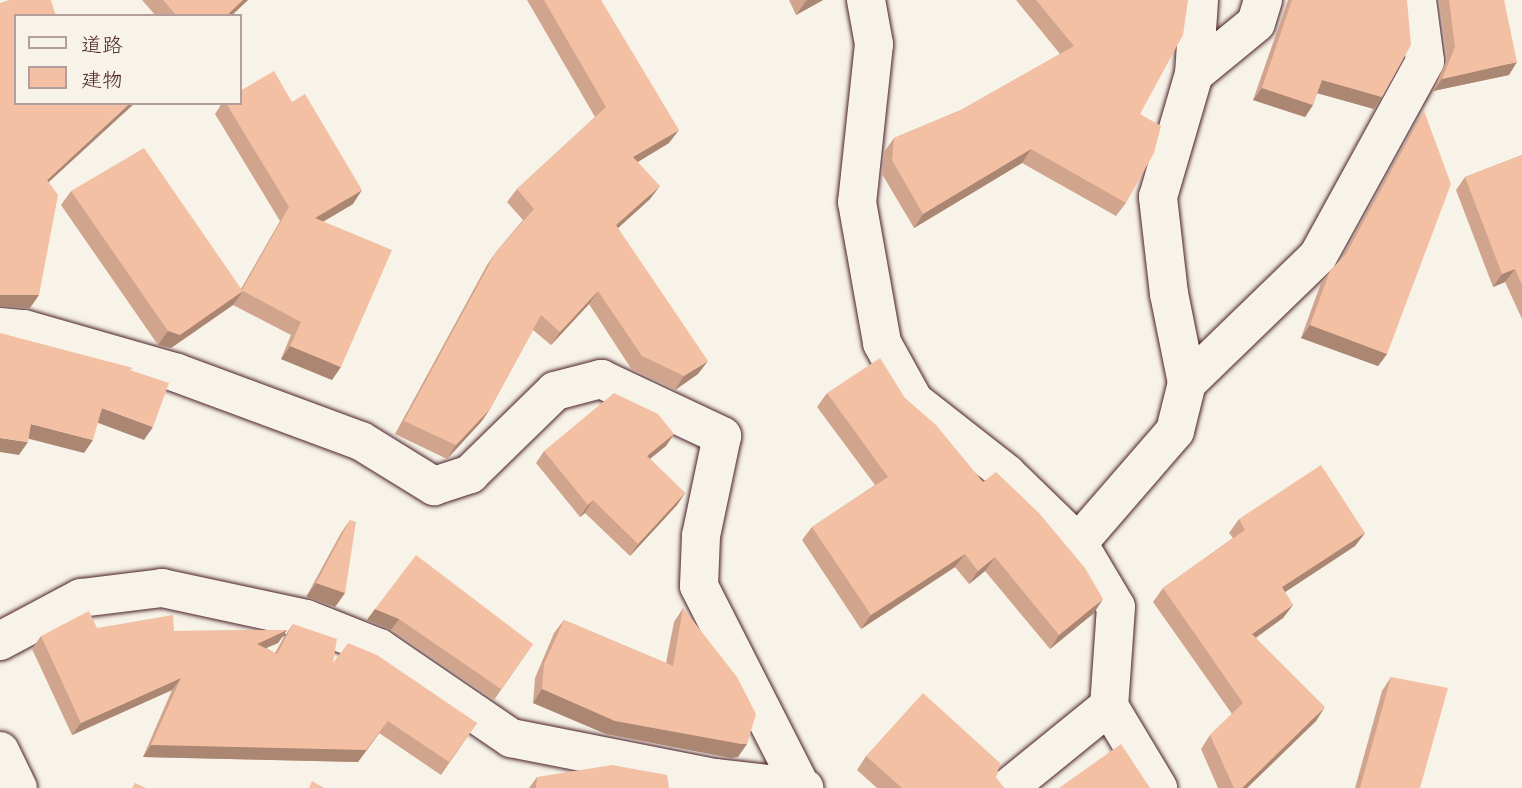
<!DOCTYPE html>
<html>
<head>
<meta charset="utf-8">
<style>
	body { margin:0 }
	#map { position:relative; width:1522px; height:788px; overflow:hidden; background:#f7f3e8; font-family:"Balsamiq Sans","Klee One",sans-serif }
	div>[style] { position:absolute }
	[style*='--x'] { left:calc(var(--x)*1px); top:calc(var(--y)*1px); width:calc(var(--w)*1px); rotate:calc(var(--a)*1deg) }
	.roads { filter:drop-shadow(0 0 2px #4a1f2b) drop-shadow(0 0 2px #4a1f2b) }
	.minor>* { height:38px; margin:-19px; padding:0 19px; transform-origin:19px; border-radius:19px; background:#f7f3e8 }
	.wall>* { inset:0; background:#d1a58d }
	.shaded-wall>* { inset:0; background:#aa8673 }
	.building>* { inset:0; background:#f3c0a4 }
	span { translate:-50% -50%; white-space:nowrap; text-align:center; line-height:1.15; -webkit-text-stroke:5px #f7f3e8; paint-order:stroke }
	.legend { position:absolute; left:14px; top:14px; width:228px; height:91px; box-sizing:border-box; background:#f7f3e8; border:2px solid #b29e9c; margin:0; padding:9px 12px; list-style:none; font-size:21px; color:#4a1f2b }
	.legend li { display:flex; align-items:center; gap:14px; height:35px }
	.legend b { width:35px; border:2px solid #b29e9c }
</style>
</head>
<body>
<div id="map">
	<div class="roads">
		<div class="minor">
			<i style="--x:866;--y:0;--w:45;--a:79.7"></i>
			<i style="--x:874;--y:44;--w:159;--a:96.1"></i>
			<i style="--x:857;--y:202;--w:143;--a:79.9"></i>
			<i style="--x:882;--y:343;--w:66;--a:61.1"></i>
			<i style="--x:914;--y:401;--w:118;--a:38.1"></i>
			<i style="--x:1007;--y:474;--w:99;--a:44.2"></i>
			<i style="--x:1078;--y:543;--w:74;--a:59.3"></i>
			<i style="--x:1116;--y:607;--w:99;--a:94"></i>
			<i style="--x:1109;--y:706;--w:130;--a:140.9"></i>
			<i style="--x:1194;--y:74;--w:74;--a:-86.1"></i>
			<i style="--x:0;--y:327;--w:24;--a:5"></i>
			<i style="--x:24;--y:329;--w:159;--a:16"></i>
			<i style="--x:177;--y:373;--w:196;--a:20.3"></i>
			<i style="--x:361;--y:441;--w:86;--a:31.7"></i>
			<i style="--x:434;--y:486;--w:38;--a:-18"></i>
			<i style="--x:470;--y:474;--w:119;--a:-44.3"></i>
			<i style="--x:555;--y:391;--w:48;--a:-14.6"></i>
			<i style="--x:601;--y:379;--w:134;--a:25.2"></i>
			<i style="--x:722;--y:436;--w:102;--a:101.9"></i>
			<i style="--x:701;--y:536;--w:50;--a:92.3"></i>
			<i style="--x:699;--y:586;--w:225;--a:63.1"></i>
			<i style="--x:1187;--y:383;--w:182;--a:-44.1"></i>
			<i style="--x:1318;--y:256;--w:222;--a:-61.2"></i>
			<i style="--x:1425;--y:61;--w:62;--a:-97.5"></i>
			<i style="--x:1078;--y:543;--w:148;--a:-49.1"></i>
			<i style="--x:1175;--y:431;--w:49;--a:-76"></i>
			<i style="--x:1187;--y:383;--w:91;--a:-101.4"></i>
			<i style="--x:1169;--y:294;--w:98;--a:-96.5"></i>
			<i style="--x:1158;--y:197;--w:128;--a:-73.7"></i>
			<i style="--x:1194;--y:74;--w:80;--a:-39.4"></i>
			<i style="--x:1256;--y:23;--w:24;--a:-73"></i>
			<i style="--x:0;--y:641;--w:92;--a:-28"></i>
			<i style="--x:81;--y:598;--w:82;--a:-7"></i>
			<i style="--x:162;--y:588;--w:147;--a:12.1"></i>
			<i style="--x:306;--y:619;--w:79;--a:21.7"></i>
			<i style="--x:379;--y:648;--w:160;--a:34.3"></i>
			<i style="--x:511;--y:738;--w:208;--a:11.1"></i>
			<i style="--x:715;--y:778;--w:90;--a:6.4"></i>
			<i style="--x:1109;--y:706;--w:96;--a:59.1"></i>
			<i style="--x:0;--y:751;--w:41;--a:64.1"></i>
		</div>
	</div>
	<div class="wall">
		<i style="clip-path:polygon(142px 0,248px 0,231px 16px,156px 16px)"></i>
		<i style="clip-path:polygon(527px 0,601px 0,669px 143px,638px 162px,650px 199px,618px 228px,698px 374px,675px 390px,632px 370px,589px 304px,551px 345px,533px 330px,490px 409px,481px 422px,447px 459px,395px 434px,487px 265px,496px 252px,523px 220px,507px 202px,517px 189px,595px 117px)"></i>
		<i style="clip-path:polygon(789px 0,823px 0,796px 15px)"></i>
		<i style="clip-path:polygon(1016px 0,1188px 0,1140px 114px,1126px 203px,1116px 216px,1022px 163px,914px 228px,882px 174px,884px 152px,894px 138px,961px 110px,1060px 54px)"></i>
		<i style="clip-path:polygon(1288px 0,1407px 0,1374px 109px,1317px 93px,1313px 105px,1305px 117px,1253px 100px)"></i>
		<i style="clip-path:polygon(1439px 0,1504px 0,1509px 75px,1433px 91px,1447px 59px)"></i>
		<i style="clip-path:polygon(222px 103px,240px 103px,353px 204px,323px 221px,332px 380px,281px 359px,291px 335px,233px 305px,171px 348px,158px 345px,61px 205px,71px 191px,241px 289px,280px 221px,215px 114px)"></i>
		<i style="clip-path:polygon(1424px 111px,1387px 354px,1378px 366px,1301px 338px,1321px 283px,1330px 271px,1341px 259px,1416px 123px)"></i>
		<i style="clip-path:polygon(1522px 155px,1522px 319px,1505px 282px,1493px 287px,1456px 190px,1465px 177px)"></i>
		<i style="clip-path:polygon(827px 393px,905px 398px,1094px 613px,1050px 649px,985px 571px,969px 584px,955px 567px,861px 629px,802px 540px,812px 527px,875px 485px,817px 407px)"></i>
		<i style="clip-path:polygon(674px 434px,666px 446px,650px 459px,685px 493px,677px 505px,630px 556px,585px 513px,580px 517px,536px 463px,544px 451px)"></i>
		<i style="clip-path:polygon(1239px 519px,1365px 533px,1355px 546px,1285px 592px,1293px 605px,1283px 618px,1256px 638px,1316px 721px,1247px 788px,1218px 788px,1201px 749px,1210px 735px,1232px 714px,1153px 602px,1163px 588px,1233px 538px,1229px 533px)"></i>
		<i style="clip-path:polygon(350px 520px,345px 593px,335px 607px,306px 597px,341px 533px)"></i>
		<i style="clip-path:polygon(683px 608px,738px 757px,731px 758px,606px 734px,533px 703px,535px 678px,554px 633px,564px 620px,666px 663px,674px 622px)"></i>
		<i style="clip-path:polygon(375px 609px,533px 644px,494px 700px,391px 630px,367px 620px)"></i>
		<i style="clip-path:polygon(293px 624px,333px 663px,477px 723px,441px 775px,379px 733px,358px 762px,143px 757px,172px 690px,72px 735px,32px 649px,41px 636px,97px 628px,174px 631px,287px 630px,278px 643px,266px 648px,275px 653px,284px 637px)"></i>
		<i style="clip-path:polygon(1391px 677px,1420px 788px,1355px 788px,1382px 691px)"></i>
		<i style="clip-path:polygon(866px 756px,996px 778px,1004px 788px,877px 788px,857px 770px)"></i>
		<i style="clip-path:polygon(537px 777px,669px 788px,529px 788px)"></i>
	</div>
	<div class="shaded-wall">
		<i style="clip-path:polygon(243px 0,248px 0,231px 16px,226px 16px)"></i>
		<i style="clip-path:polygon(808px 0,823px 0,796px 15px,806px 1px)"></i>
		<i style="clip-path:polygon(1517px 62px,1509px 75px,1433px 91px,1442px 79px)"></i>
		<i style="clip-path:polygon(1322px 80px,1382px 97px,1374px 109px,1313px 92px)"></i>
		<i style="clip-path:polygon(1262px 88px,1313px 105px,1305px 117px,1253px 100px)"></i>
		<i style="clip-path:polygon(130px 103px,135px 103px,38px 192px,47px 180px)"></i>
		<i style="clip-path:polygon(679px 130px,669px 143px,624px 170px,633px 157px)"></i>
		<i style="clip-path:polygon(1031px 149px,1022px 163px,914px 228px,923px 214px)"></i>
		<i style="clip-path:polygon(660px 186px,650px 199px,607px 238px,616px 225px)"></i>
		<i style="clip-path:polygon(362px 190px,353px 204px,306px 232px,315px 218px)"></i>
		<i style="clip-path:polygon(1515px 269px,1505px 282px,1493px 287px,1502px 274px)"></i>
		<i style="clip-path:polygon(243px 291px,233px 305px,171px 348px,158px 345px,168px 331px)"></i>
		<i style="clip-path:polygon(598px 291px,589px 304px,551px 345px,560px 332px)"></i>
		<i style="clip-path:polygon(0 294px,39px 295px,30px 308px,0 307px)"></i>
		<i style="clip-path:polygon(1310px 325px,1387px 354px,1378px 366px,1301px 338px)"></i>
		<i style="clip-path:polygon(290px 346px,341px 367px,332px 380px,281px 359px)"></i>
		<i style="clip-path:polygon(708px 361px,698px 374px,675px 390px,684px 376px)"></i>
		<i style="clip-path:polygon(102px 408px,153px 427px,144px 440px,93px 421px)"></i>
		<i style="clip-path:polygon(490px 409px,481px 422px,447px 459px,456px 445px)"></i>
		<i style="clip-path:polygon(31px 424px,93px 440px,84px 453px,22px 437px)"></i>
		<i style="clip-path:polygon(674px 434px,666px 446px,638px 468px,647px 456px)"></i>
		<i style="clip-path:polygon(0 438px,28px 442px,19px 455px,0 452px)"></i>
		<i style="clip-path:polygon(685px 493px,677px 505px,630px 556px,638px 544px)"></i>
		<i style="clip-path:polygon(593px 500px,585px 513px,580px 517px,588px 505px)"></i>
		<i style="clip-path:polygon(1365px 533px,1355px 546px,1273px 600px,1282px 587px)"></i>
		<i style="clip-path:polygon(965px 554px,955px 567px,861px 629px,871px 615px)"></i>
		<i style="clip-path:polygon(995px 557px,985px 571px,969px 584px,978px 571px)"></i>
		<i style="clip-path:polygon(316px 583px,345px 593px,335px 607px,306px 597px)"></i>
		<i style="clip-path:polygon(1103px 599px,1094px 613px,1050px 649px,1059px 635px)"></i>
		<i style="clip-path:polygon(1293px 605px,1283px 618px,1242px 647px,1252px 634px)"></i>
		<i style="clip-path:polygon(375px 609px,399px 619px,391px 630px,367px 620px)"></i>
		<i style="clip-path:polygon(287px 630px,278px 643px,248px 656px,257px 644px)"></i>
		<i style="clip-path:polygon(181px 678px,172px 690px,72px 735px,81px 723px)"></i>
		<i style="clip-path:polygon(542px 689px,747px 744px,738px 757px,731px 758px,606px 734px,533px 703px)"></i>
		<i style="clip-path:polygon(1325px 707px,1316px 721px,1247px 788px,1242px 788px)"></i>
		<i style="clip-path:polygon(388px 721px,358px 762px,143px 757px,151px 745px)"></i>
	</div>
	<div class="building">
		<i style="clip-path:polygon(9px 0,51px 0,56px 16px,16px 16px,16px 103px,130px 103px,47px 180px,58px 195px,39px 295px,0 295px,0 3px)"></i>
		<i style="clip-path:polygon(163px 0,243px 0,226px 16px,177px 16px)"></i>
		<i style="clip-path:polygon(544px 0,601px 0,679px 130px,633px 157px,660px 186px,616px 225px,708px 361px,684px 376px,642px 356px,598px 291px,560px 332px,541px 315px,490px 409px,456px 445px,404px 421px,496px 252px,534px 209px,517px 189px,606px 107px)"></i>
		<i style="clip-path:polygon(1036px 0,1188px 0,1183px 35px,1140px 114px,1161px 126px,1154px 153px,1126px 203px,1031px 149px,923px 214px,892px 160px,894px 138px,961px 110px,1074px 46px)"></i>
		<i style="clip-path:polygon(1292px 0,1407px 0,1411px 45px,1382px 97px,1322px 80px,1313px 105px,1262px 88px)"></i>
		<i style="clip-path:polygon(1449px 0,1504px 0,1517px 62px,1442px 79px,1455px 47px)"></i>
		<i style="clip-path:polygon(274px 71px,292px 102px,305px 94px,362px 190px,315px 218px,392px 250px,341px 367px,290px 346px,301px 322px,243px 291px,180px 335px,168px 331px,71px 191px,144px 148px,242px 290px,289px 207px,226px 103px,240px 103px,240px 91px)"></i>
		<i style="clip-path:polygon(1424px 111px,1451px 184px,1387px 354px,1310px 325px,1330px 271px,1346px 254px)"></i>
		<i style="clip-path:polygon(1522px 155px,1522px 285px,1515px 269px,1502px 274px,1465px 177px)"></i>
		<i style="clip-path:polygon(0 333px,133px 368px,130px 370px,169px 383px,153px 427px,102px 408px,93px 440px,31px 424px,28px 442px,0 438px)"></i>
		<i style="clip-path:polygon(880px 358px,905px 398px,936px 425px,983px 482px,996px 472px,1039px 513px,1085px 568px,1103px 599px,1059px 635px,995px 557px,978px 571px,965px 554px,871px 615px,812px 527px,888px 477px,827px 393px)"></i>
		<i style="clip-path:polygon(614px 393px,658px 414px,674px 434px,647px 456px,685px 493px,638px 544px,593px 500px,588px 505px,544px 451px)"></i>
		<i style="clip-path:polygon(1321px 465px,1365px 533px,1282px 587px,1293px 605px,1252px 634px,1325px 707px,1242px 788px,1234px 788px,1210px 735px,1243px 703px,1163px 588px,1245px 530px,1239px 519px)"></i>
		<i style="clip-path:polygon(350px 520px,356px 522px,345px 593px,316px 583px)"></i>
		<i style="clip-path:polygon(416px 555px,533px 644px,501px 689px,399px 619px,375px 609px)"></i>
		<i style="clip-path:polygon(683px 608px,737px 677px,756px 714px,747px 744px,741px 744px,615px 721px,542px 689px,544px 664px,564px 620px,673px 666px)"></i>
		<i style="clip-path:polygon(89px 611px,97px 628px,173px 615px,174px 631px,287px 630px,257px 644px,277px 654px,293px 624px,337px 639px,333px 663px,348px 643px,377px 655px,477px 723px,449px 762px,388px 721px,366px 750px,151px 745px,181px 678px,81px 723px,41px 636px)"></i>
		<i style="clip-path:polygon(1391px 677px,1448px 688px,1420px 788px,1360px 788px)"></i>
		<i style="clip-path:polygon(923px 693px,1000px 763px,996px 778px,1004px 788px,902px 788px,866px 756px)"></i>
		<i style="clip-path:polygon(1121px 744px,1150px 788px,1059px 788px)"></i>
		<i style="clip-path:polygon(612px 765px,667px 775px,669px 788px,536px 788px,537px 777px)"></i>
		<i style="clip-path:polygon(312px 781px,324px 788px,309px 788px)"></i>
		<i style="clip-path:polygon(135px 783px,146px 788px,132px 788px)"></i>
	</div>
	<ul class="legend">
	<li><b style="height:9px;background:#f7f3e8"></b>道路</li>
	<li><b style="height:19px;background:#f3c0a4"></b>建物</li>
	</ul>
</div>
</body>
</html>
